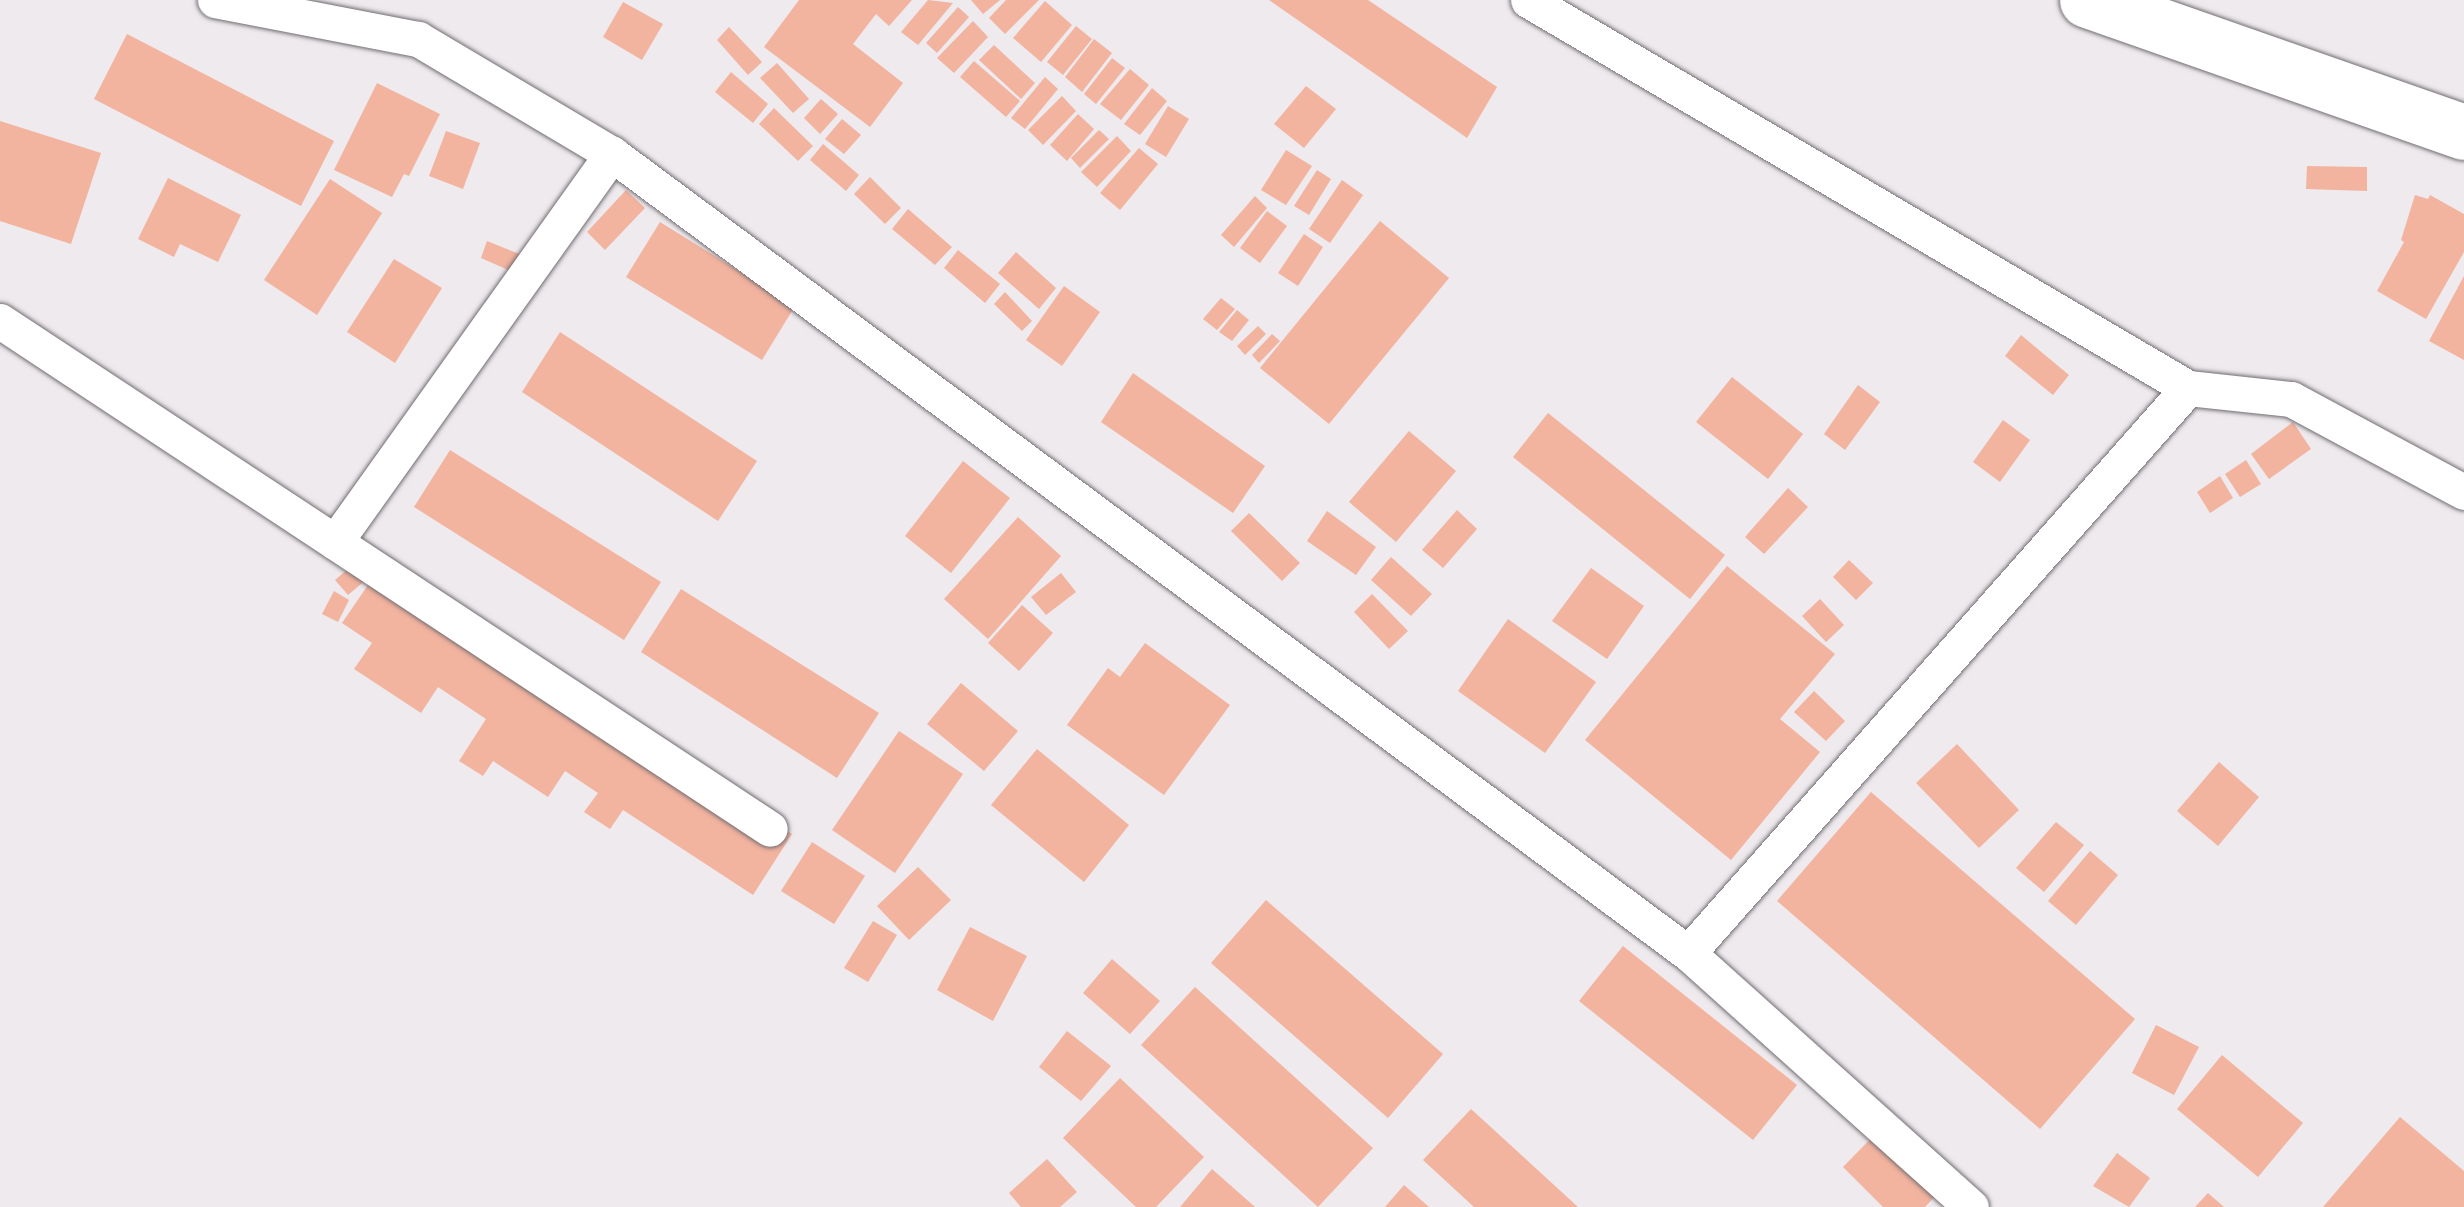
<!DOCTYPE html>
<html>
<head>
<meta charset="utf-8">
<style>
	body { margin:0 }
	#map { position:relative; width:2464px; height:1207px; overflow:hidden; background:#eeeaee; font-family:"Work Sans",sans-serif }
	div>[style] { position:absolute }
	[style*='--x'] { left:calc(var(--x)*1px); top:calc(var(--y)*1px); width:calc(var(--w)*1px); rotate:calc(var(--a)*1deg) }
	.building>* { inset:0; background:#f2b39f }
	.roads { filter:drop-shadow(0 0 2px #716d71) drop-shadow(0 0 2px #716d71) }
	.lane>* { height:35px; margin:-17.5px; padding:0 17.5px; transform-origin:17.5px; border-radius:17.5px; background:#fff }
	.street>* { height:55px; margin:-27.5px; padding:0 27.5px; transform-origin:27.5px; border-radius:27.5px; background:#fff }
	span { translate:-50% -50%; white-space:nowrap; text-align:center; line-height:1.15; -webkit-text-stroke:9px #fbf7fc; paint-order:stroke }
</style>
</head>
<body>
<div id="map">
	<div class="building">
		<i style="clip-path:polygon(799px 0,912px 0,889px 26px,876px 14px,853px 44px,903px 83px,870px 127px,764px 47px)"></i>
		<i style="clip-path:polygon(928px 0,953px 3px,918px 45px,901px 32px)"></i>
		<i style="clip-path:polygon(971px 0,1000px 0,983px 14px)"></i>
		<i style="clip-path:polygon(1006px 0,1039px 0,1005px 34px,989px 18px)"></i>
		<i style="clip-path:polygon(1269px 0,1368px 0,1497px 87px,1467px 138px)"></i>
		<i style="clip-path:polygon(1045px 1px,1072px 25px,1041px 62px,1013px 38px)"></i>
		<i style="clip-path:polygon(623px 2px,663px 24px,642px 60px,603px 37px)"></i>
		<i style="clip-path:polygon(958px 7px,969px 17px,937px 53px,926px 43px)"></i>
		<i style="clip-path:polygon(973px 21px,988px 37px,954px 73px,937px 58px)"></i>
		<i style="clip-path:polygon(1076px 26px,1092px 39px,1063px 75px,1047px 62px)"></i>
		<i style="clip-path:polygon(729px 27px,762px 62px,748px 75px,717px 40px)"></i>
		<i style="clip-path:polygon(127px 34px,334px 141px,301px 206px,94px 99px)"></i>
		<i style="clip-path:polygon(1094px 39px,1112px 53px,1082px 92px,1065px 77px)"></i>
		<i style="clip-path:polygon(994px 45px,1035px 83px,1021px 99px,979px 60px)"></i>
		<i style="clip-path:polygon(1112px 58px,1125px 68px,1096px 104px,1084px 94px)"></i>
		<i style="clip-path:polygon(974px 61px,1020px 101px,1006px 117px,960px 77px)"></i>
		<i style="clip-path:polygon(777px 63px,809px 99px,793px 113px,760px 78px)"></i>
		<i style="clip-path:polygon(1130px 69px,1149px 85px,1121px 120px,1100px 104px)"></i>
		<i style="clip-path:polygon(731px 72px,768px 104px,753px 123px,715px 92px)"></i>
		<i style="clip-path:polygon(1045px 77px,1058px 89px,1025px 129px,1011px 118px)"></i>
		<i style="clip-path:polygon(377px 83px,440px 114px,409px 176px,404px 174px,392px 197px,334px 170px)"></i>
		<i style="clip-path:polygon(1306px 86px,1336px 109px,1304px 148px,1274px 124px)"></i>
		<i style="clip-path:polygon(1152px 88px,1167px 101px,1140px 135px,1124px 124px)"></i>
		<i style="clip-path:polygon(1062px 96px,1076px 111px,1043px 145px,1028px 130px)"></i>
		<i style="clip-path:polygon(821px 99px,838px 114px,820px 134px,804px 118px)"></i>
		<i style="clip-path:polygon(1168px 106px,1189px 119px,1166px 157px,1145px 144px)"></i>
		<i style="clip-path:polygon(774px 108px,813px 146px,798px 161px,759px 124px)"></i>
		<i style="clip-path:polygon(1078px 114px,1094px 129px,1067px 161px,1050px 145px)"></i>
		<i style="clip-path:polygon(842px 119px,861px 135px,844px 154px,825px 139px)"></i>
		<i style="clip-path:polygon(0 121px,101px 153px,71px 244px,0 221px)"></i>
		<i style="clip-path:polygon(1099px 130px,1109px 139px,1080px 168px,1071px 158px)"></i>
		<i style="clip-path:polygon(446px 131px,480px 143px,463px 189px,429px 176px)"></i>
		<i style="clip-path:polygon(1117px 136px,1131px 151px,1097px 187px,1081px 172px)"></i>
		<i style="clip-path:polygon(823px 144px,859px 175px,846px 191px,810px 160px)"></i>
		<i style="clip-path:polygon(1139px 148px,1158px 164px,1120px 210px,1100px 193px)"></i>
		<i style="clip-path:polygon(1286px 150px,1312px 166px,1286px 205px,1261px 190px)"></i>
		<i style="clip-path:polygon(2307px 166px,2367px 167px,2367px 191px,2306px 189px)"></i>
		<i style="clip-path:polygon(1317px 170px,1331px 179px,1309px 215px,1294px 206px)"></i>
		<i style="clip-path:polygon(870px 177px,901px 208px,885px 224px,854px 194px)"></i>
		<i style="clip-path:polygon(168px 178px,241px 215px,218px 262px,180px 244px,174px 257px,138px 239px)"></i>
		<i style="clip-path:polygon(330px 179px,382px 213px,317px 315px,264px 280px)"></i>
		<i style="clip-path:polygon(1342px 180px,1363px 195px,1330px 243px,1309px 229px)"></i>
		<i style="clip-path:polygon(626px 190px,645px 208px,605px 250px,587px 232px)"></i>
		<i style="clip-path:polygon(2415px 195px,2428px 199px,2430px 195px,2464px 214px,2464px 252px,2426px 319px,2377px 291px,2404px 242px,2401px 240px)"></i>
		<i style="clip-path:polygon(1255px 196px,1267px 208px,1234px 247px,1221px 235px)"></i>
		<i style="clip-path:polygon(908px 209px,952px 247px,935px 265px,892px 229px)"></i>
		<i style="clip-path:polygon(1267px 211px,1287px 226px,1260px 263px,1240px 248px)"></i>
		<i style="clip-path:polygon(1380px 221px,1449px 278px,1329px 424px,1260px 368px)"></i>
		<i style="clip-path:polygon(660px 222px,795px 306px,762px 360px,626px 277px)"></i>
		<i style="clip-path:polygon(1304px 234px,1323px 247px,1298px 286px,1278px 273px)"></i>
		<i style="clip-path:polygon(487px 241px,527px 257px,520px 275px,481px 258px)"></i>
		<i style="clip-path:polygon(958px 250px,1000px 284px,985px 303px,944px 268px)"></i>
		<i style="clip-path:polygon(1016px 252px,1056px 288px,1039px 309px,998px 273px)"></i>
		<i style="clip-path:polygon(394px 259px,442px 288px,395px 363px,347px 332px)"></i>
		<i style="clip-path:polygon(2464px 276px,2464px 360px,2429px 341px)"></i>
		<i style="clip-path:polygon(1064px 286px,1100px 312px,1062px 366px,1026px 340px)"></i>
		<i style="clip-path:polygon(1005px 292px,1032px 321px,1022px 331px,994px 304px)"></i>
		<i style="clip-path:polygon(1221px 298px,1235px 309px,1217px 330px,1203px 319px)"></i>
		<i style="clip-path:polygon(1237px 310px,1249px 320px,1232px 341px,1219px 332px)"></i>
		<i style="clip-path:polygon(1258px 326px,1266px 334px,1245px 355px,1237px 346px)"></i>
		<i style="clip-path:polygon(560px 332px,757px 461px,718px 521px,522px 392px)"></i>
		<i style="clip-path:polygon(1272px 334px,1280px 341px,1259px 363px,1252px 355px)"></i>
		<i style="clip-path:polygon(2021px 335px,2069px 375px,2053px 395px,2005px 356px)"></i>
		<i style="clip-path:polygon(1133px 373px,1265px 466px,1233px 513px,1101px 422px)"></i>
		<i style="clip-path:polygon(1732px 377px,1803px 434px,1768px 479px,1696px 422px)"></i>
		<i style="clip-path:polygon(1858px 385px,1880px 402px,1845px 450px,1824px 434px)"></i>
		<i style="clip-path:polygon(1548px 413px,1725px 555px,1690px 599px,1513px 457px)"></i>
		<i style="clip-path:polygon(2003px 420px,2030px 440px,2000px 482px,1973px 462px)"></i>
		<i style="clip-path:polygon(2293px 422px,2311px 449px,2269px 479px,2251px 454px)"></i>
		<i style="clip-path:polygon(1409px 431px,1456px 471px,1396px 542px,1349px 502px)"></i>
		<i style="clip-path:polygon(450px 450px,661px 582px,624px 640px,414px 507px)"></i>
		<i style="clip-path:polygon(2246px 460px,2261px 484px,2240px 497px,2225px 474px)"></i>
		<i style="clip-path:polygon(963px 461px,1010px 498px,951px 573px,905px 536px)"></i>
		<i style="clip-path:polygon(2220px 476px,2233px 498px,2210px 513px,2197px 492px)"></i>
		<i style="clip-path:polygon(1788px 488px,1808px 507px,1764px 554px,1745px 537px)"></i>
		<i style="clip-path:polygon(1457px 510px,1477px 529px,1443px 568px,1422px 550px)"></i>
		<i style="clip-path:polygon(1327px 511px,1376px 547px,1356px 575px,1307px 541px)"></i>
		<i style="clip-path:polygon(1249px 513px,1300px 563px,1282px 581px,1231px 531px)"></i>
		<i style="clip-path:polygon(1018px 517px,1061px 556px,988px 639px,944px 599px)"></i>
		<i style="clip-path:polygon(1391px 557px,1432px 594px,1411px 616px,1371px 580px)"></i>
		<i style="clip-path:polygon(361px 558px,374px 573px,348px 595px,335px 580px)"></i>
		<i style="clip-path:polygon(1849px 560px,1873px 583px,1856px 600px,1833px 577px)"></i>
		<i style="clip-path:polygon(383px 563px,792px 834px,753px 895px,623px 810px,610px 829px,584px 812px,598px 793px,565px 771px,548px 797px,493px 761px,483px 776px,459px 761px,486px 719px,438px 687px,421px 713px,354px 669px,372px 643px,342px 623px)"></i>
		<i style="clip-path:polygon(1727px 566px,1835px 654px,1780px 719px,1820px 752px,1731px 860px,1585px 740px)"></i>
		<i style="clip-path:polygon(1591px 568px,1644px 606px,1607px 659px,1552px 621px)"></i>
		<i style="clip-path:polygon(1061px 573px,1076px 592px,1046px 615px,1031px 597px)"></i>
		<i style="clip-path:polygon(681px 589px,879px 713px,837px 778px,641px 652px)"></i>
		<i style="clip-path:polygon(334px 591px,349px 600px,338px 622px,322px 614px)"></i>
		<i style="clip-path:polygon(1372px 594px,1408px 631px,1389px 649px,1354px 612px)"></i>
		<i style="clip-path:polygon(1820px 599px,1844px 625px,1826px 642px,1802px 616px)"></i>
		<i style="clip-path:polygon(1022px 605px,1053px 633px,1019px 671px,988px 643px)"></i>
		<i style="clip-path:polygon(1508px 619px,1596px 682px,1545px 753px,1458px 691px)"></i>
		<i style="clip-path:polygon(1145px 643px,1230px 705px,1164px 795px,1067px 725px,1108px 668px,1120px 677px)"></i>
		<i style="clip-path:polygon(961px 683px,1018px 731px,984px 771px,927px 724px)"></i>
		<i style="clip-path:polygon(1814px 691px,1845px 721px,1826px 741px,1794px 712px)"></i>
		<i style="clip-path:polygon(899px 731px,963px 774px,895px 873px,832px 830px)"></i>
		<i style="clip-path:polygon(1957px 744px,2019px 810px,1979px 848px,1916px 783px)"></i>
		<i style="clip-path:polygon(1037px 749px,1129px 825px,1084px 882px,991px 805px)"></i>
		<i style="clip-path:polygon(2219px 762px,2259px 797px,2218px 846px,2177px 811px)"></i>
		<i style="clip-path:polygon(1871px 792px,2135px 1019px,2040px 1129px,1777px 901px)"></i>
		<i style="clip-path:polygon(2056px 822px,2084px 845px,2044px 892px,2016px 868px)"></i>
		<i style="clip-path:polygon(812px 842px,865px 876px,834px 924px,781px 891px)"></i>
		<i style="clip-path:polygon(2090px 851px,2118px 875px,2076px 925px,2048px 901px)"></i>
		<i style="clip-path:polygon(918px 867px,951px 900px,909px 940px,877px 906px)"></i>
		<i style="clip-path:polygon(1266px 900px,1443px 1054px,1388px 1118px,1211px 963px)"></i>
		<i style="clip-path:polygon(873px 921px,897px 935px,868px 982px,844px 968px)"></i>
		<i style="clip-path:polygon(970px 927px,1027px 956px,993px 1021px,937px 990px)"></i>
		<i style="clip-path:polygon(1623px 946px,1797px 1085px,1753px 1140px,1579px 1001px)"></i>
		<i style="clip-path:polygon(1112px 959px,1160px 1001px,1130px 1034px,1083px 993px)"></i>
		<i style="clip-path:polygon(1195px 987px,1373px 1148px,1318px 1207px,1141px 1045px)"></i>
		<i style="clip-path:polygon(2156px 1025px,2199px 1047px,2174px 1095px,2132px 1073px)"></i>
		<i style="clip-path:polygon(1067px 1031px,1111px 1066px,1081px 1101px,1039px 1067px)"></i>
		<i style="clip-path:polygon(2222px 1055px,2303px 1123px,2258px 1177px,2177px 1109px)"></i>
		<i style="clip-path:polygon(1120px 1078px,1204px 1157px,1156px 1207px,1136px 1207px,1063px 1138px)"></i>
		<i style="clip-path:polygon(1471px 1109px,1578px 1207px,1474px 1207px,1423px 1160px)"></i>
		<i style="clip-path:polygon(2400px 1117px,2464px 1171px,2464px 1207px,2323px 1207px)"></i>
		<i style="clip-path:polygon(1889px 1120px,1950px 1180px,1925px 1207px,1883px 1207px,1843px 1167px)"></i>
		<i style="clip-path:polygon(2117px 1153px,2150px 1178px,2129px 1207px,2093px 1186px)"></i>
		<i style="clip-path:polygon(1047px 1159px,1077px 1192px,1060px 1207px,1021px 1207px,1009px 1193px)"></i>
		<i style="clip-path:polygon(1212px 1169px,1255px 1207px,1180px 1207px)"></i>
		<i style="clip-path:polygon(1404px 1185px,1429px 1207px,1385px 1207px)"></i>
		<i style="clip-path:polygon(2208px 1193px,2224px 1207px,2195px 1207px)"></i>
	</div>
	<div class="roads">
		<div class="lane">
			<i style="--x:215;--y:0;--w:207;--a:10.9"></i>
			<i style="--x:418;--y:39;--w:226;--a:30.7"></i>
			<i style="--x:612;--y:154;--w:1340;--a:36.6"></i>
			<i style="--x:1688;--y:953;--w:380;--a:41.9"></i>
			<i style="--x:1528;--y:0;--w:766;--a:30.45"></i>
			<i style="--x:2188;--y:388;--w:104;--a:6.1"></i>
			<i style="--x:2291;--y:399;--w:196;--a:28.3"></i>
			<i style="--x:0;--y:321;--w:922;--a:33.41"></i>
			<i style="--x:335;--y:542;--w:477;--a:-54.5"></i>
			<i style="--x:1688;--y:953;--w:754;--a:-48.49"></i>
		</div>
		<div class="street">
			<i style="--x:2087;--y:0;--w:399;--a:19.3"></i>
		</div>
	</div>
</div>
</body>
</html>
